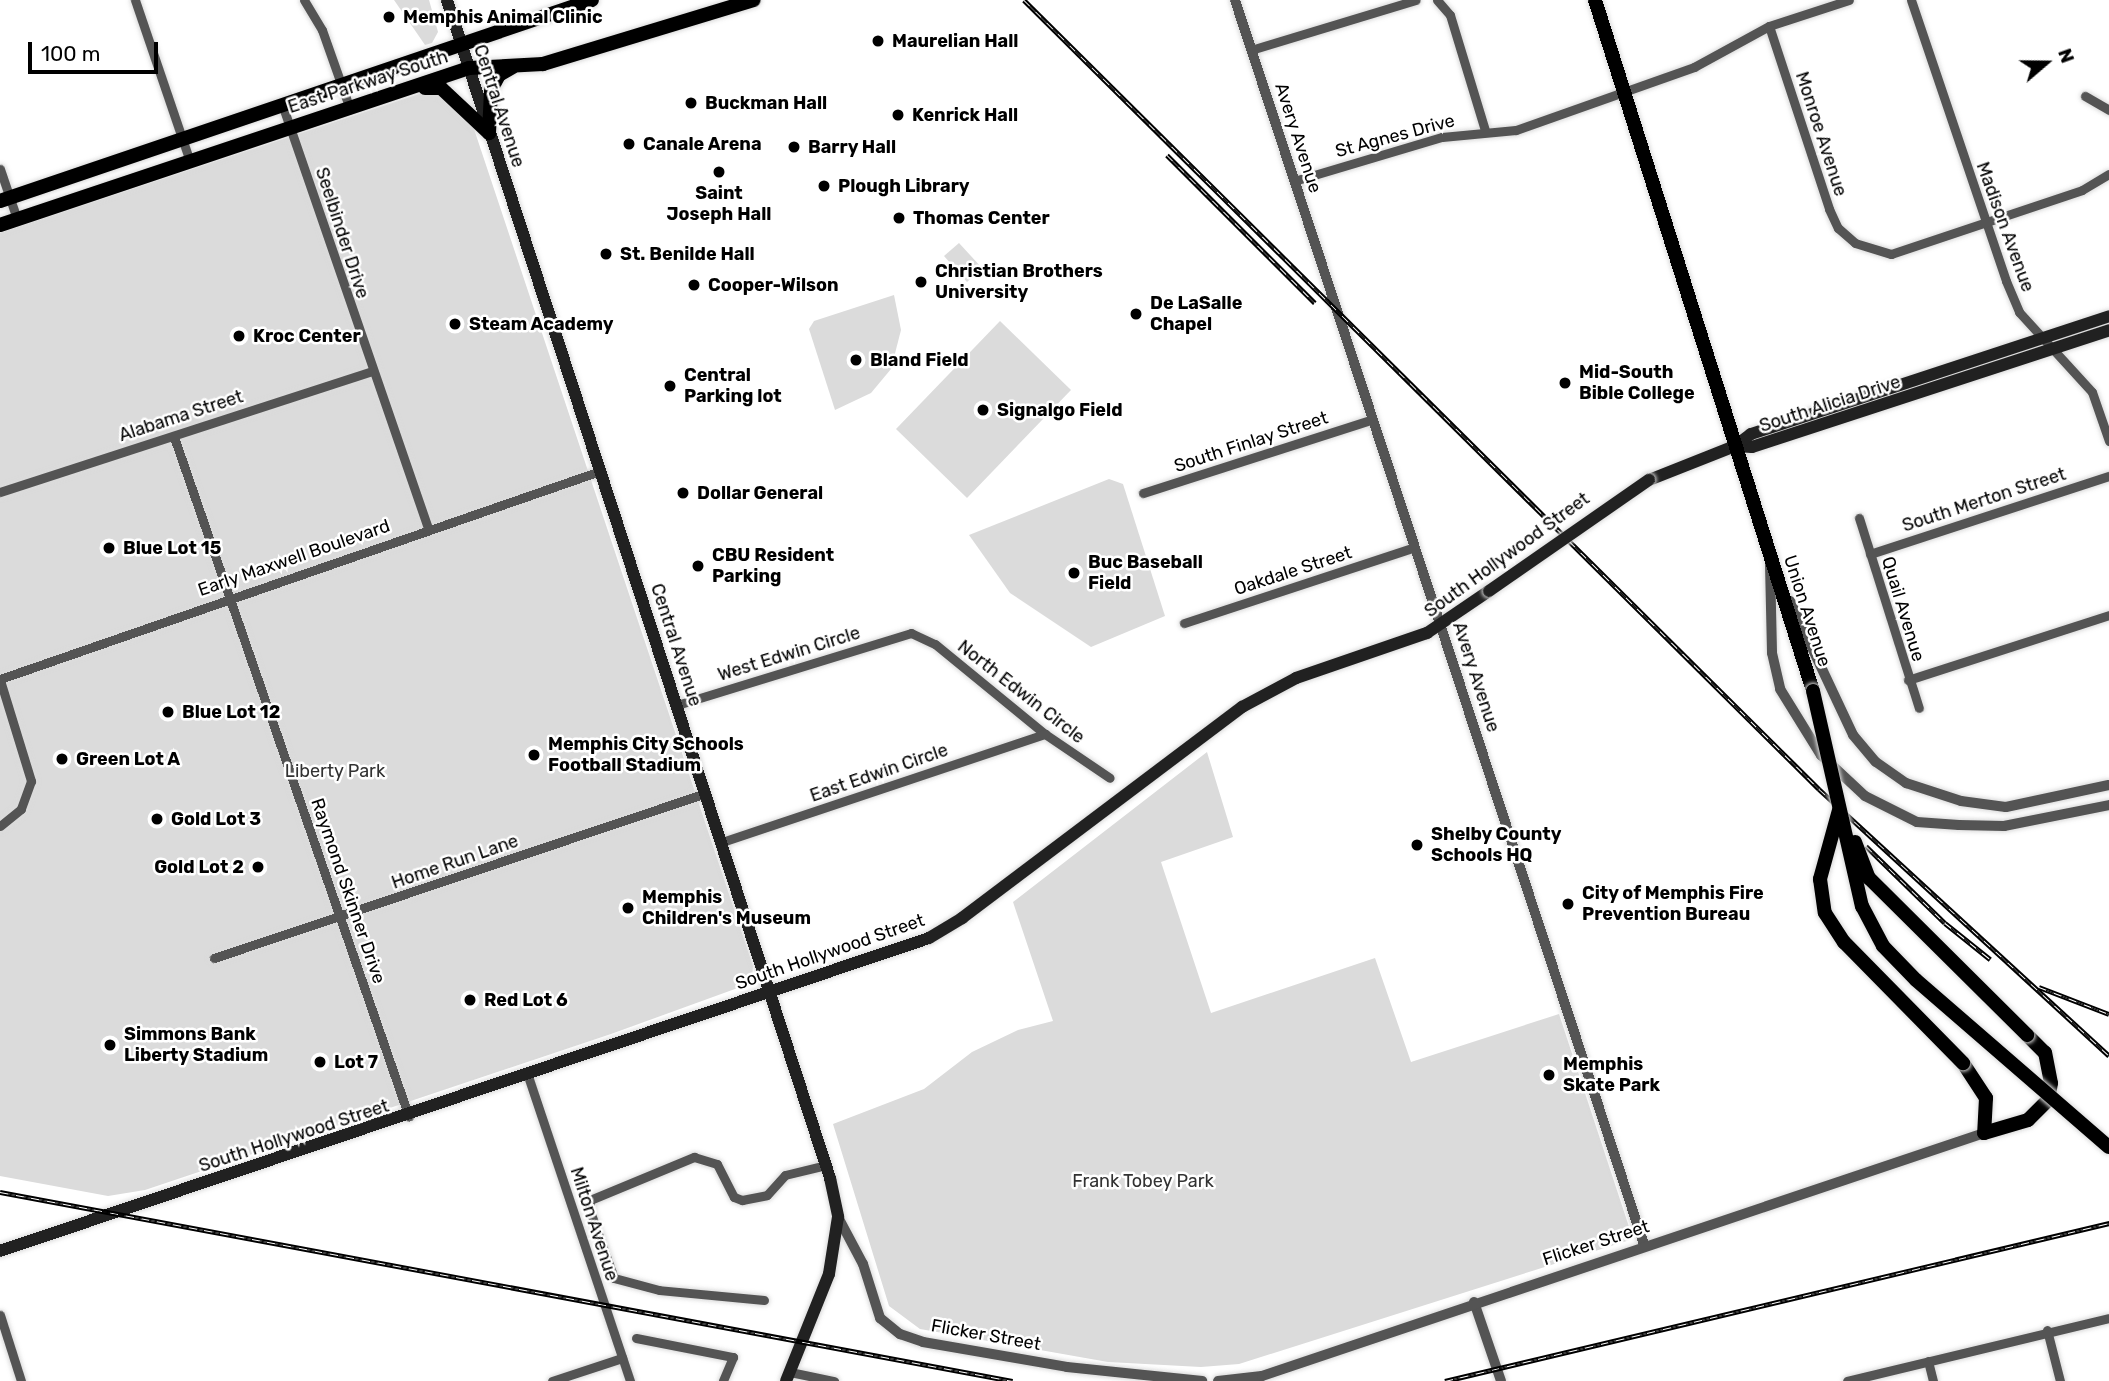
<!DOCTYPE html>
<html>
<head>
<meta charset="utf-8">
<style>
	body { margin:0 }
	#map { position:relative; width:2109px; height:1381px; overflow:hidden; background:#fff; font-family:Rubik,sans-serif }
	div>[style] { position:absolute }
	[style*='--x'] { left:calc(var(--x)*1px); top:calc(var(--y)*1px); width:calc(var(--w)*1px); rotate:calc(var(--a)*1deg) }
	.green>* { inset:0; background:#dbdbdb }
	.roads { filter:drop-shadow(0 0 2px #dbdbdb) drop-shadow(0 0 2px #dbdbdb) }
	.minor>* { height:9px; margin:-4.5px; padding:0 4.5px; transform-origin:4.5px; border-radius:4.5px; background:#545454 }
	.tertiary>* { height:10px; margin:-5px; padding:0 5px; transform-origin:5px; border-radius:5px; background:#545454 }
	.secondary>* { height:12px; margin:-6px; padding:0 6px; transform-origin:6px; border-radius:6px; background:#212121 }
	.primary>* { height:14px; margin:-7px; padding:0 7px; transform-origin:7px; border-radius:7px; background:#000 }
	.rail>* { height:5px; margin-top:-2.5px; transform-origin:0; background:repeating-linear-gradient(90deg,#fff 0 8px,#000 0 16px); box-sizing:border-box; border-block:2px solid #000 }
	.bridges { filter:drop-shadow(0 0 2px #dbdbdb) drop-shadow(0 0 2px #dbdbdb) }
	.secondary-bridge>* { height:12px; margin:-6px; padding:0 6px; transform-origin:6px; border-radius:6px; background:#212121 }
	.primary-bridge>* { height:14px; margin:-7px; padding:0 7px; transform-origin:7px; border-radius:7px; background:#000 }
	.dots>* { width:19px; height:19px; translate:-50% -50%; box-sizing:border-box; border:4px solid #fff; border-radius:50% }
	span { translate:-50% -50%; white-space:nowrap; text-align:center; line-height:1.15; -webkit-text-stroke:5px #fff; paint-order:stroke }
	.poi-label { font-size:18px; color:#000; font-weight:700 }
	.left { translate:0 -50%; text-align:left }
	.right { translate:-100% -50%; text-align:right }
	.street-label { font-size:18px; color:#000 }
	.park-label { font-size:18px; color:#323232 }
	.north { position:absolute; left:2011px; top:28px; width:70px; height:70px; -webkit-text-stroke:5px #fff; paint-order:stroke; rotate:70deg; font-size:19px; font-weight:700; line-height:28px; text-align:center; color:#000 }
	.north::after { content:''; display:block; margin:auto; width:24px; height:32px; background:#000; clip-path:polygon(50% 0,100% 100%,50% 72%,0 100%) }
	.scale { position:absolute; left:28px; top:42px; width:130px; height:32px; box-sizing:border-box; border:4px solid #000; border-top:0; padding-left:9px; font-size:21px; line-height:24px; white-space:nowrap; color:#000; -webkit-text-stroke:5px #fff; paint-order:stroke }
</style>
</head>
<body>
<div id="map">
	<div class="green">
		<i style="clip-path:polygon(394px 0,429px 0,438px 32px,432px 43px,425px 45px)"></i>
		<i style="clip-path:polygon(434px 89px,471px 120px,753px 966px,752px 978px,746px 985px,611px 1034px,145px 1190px,108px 1196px,0 1176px,0 233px)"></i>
		<i style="clip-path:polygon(959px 243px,982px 268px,967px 282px,944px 256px)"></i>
		<i style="clip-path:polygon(894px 295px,901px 330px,891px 369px,871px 393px,835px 410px,809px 329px,814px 321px)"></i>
		<i style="clip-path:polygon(1000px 321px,1071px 390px,967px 498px,896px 429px)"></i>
		<i style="clip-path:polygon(1109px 479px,1123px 484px,1165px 616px,1091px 647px,1010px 593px,969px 535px)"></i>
		<i style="clip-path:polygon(1207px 752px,1233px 837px,1161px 862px,1211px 1013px,1375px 958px,1411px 1062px,1559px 1014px,1633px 1239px,1239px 1364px,1201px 1367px,1108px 1362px,920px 1329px,889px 1306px,833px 1124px,924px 1089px,972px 1052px,1018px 1030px,1053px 1021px,1013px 902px)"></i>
	</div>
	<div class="roads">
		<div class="minor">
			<i style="--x:135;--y:0;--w:171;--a:71.2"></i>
			<i style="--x:304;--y:0;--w:35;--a:59"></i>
			<i style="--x:322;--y:30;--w:84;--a:70.5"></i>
			<i style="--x:1437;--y:0;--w:20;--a:49"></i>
			<i style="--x:1450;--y:15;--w:120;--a:73.1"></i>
			<i style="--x:1911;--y:0;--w:297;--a:71.3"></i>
			<i style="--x:2006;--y:281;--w:34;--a:67"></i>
			<i style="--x:2019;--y:312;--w:108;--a:47.6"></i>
			<i style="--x:2092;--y:392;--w:52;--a:70.9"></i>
			<i style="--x:1769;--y:26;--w:193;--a:71.8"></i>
			<i style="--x:1829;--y:209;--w:21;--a:65"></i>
			<i style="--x:1838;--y:228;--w:23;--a:41"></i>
			<i style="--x:1855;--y:243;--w:38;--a:17"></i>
			<i style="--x:1891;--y:254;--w:201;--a:-18.5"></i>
			<i style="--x:2082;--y:190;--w:31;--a:-31"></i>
			<i style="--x:1251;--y:50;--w:172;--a:-16.9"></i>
			<i style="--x:2085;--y:96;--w:28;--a:30"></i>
			<i style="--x:283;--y:107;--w:445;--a:71"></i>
			<i style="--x:0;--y:169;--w:53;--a:71.2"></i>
			<i style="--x:1294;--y:181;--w:154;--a:-16.6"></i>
			<i style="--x:1442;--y:137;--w:74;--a:-5.4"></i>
			<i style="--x:1516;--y:130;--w:189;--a:-19.5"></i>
			<i style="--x:1694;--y:67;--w:85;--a:-28.7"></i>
			<i style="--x:1769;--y:26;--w:84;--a:-18"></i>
			<i style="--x:174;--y:437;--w:719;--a:70.94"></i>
			<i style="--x:0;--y:492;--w:391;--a:-18"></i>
			<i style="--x:1143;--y:493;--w:238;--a:-17.8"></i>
			<i style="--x:1859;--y:518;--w:199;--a:72.5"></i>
			<i style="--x:1870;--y:554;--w:251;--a:-18.1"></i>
			<i style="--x:1184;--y:623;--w:240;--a:-18.2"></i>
			<i style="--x:0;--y:679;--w:635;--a:-19.12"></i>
			<i style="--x:0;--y:680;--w:106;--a:72.9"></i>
			<i style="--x:31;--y:781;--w:30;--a:110"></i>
			<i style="--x:21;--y:809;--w:27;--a:141"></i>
			<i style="--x:1908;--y:680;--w:211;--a:-17.9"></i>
			<i style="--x:677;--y:705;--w:245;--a:-17.1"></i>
			<i style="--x:911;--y:633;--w:26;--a:25"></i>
			<i style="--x:935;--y:644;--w:142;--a:39.3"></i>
			<i style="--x:1045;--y:734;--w:78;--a:34.1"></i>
			<i style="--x:722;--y:842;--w:341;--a:-18.5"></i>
			<i style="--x:214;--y:958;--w:519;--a:-18.54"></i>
			<i style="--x:528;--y:1076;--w:322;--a:71.5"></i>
			<i style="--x:764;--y:1300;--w:105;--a:-174.6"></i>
			<i style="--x:659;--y:1290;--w:47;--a:-165.1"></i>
			<i style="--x:614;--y:1278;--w:71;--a:-109.7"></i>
			<i style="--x:590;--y:1211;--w:11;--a:-90"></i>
			<i style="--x:590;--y:1200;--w:113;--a:-22.5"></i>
			<i style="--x:694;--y:1157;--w:24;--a:17"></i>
			<i style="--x:717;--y:1164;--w:37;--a:63"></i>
			<i style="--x:734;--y:1197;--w:9;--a:21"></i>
			<i style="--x:742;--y:1200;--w:25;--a:-11"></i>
			<i style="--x:767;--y:1195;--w:27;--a:-48"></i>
			<i style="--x:785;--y:1175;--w:42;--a:-13.7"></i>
			<i style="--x:0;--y:1315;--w:69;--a:72.3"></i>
			<i style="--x:2047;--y:1330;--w:53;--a:75.7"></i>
			<i style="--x:636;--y:1338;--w:99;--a:11.1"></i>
			<i style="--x:733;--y:1357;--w:26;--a:113"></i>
			<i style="--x:1928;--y:1361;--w:21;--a:76"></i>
			<i style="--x:790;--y:1372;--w:45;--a:11.6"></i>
			<i style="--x:552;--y:1381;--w:74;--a:-18.2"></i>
			<i style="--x:1847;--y:1381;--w:269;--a:-13.5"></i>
		</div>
		<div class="tertiary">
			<i style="--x:1235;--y:0;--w:1310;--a:71.81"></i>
			<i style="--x:1770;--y:564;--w:89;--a:88.7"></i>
			<i style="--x:1772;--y:653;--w:37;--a:77"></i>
			<i style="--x:1780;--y:689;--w:78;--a:58.2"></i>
			<i style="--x:1821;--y:755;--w:60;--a:43"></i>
			<i style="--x:1865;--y:796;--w:58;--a:26.6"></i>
			<i style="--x:1917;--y:822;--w:42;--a:4.1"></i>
			<i style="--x:1959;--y:825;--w:45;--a:1.3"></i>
			<i style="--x:2004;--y:826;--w:107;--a:-11.3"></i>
			<i style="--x:1790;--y:601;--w:148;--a:64.8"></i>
			<i style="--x:1853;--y:735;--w:35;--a:50"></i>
			<i style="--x:1876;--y:762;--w:37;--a:35"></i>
			<i style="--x:1906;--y:783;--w:58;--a:18.1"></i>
			<i style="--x:1961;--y:801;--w:45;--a:7.6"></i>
			<i style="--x:2006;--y:807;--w:105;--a:-12.1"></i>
			<i style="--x:838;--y:1217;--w:53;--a:62"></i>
			<i style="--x:863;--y:1264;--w:57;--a:72.5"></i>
			<i style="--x:880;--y:1318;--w:26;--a:39"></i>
			<i style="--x:900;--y:1334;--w:24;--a:19"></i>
			<i style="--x:923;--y:1342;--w:146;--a:9.8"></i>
			<i style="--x:1067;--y:1367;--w:136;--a:5.9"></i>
			<i style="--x:1474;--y:1302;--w:83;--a:71.1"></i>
			<i style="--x:1218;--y:1381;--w:44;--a:-6.5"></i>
			<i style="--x:1262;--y:1376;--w:762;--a:-18.6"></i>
		</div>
		<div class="secondary">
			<i style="--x:447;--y:0;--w:1239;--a:71.99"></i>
			<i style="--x:830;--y:1178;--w:40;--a:78"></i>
			<i style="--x:838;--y:1217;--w:58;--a:99"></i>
			<i style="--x:829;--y:1274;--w:115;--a:111.9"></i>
			<i style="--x:1735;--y:446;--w:17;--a:3"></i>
			<i style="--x:1752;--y:447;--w:376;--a:-18.1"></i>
			<i style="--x:1649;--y:480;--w:92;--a:-21.6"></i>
			<i style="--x:1735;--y:446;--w:20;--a:-37"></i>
			<i style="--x:1751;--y:434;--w:377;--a:-18.2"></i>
			<i style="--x:0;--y:1251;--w:980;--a:-18.62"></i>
			<i style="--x:929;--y:938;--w:39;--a:-31"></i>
			<i style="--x:962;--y:918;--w:351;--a:-37"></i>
			<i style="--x:1242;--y:707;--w:61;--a:-28.2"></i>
			<i style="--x:1296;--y:678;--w:139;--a:-19"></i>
			<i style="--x:1427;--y:633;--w:75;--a:-34.1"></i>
		</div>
		<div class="primary">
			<i style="--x:1595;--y:0;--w:725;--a:72.49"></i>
			<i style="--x:425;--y:88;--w:16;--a:0"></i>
			<i style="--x:441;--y:88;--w:66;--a:43.2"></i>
			<i style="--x:489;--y:133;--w:43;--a:-87.3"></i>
			<i style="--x:491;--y:90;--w:17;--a:-62"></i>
			<i style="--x:499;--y:75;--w:16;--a:-30"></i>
			<i style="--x:0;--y:201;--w:625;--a:-18.75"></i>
			<i style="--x:0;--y:225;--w:495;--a:-18.5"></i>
			<i style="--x:469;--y:68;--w:74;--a:-3.1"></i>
			<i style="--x:543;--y:64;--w:220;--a:-16.9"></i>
			<i style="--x:1963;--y:1063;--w:42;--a:56.7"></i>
			<i style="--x:1986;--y:1098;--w:35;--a:93"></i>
			<i style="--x:1984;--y:1133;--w:46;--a:-16.5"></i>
			<i style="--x:2028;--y:1120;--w:28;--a:-45"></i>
			<i style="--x:2048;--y:1100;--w:17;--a:-80"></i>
			<i style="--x:2051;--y:1083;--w:31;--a:-101"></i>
			<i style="--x:2045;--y:1053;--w:25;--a:-135"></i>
		</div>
	</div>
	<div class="rail">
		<i style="--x:1024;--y:0;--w:1120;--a:44.78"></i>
		<i style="--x:1819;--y:789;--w:394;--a:42.6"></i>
		<i style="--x:1167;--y:155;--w:209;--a:45"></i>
		<i style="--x:1866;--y:846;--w:110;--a:44.3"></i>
		<i style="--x:1945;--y:923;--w:58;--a:38.7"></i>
		<i style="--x:2039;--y:987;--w:75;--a:21.1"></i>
		<i style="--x:0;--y:1192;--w:1030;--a:10.57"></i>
		<i style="--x:1445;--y:1381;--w:683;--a:-13.38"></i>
	</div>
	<div class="bridges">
		<div class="secondary-bridge">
			<i style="--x:1489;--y:591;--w:195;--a:-34.8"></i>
		</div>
		<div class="primary-bridge">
			<i style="--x:1813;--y:691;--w:221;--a:77.2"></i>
			<i style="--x:1862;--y:906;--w:45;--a:62.3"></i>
			<i style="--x:1883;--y:946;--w:47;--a:45.9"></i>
			<i style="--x:1916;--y:980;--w:255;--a:40.9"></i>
			<i style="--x:1839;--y:810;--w:72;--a:105.4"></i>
			<i style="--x:1820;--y:879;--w:34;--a:82"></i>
			<i style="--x:1825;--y:913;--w:35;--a:57"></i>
			<i style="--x:1844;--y:942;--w:170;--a:45.5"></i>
			<i style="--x:1855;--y:842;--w:39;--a:69"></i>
			<i style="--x:1869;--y:878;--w:223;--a:44.8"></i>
		</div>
	</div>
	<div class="dots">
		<i style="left:389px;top:17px;background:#000"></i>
		<i style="left:878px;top:41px;background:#000"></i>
		<i style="left:691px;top:103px;background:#000"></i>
		<i style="left:898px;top:115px;background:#000"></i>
		<i style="left:629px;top:144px;background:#000"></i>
		<i style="left:794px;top:147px;background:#000"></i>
		<i style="left:719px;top:172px;background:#000"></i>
		<i style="left:824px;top:186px;background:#000"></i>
		<i style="left:899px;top:218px;background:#000"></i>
		<i style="left:606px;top:254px;background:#000"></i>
		<i style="left:921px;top:282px;background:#000"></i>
		<i style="left:694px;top:285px;background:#000"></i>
		<i style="left:1136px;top:314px;background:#000"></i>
		<i style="left:455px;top:324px;background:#000"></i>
		<i style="left:239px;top:336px;background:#000"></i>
		<i style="left:856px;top:360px;background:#000"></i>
		<i style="left:1565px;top:383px;background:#000"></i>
		<i style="left:670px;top:386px;background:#000"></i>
		<i style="left:983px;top:410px;background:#000"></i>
		<i style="left:683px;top:493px;background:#000"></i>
		<i style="left:109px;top:548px;background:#000"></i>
		<i style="left:698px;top:566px;background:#000"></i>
		<i style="left:1074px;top:573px;background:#000"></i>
		<i style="left:168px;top:712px;background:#000"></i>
		<i style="left:534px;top:755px;background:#000"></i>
		<i style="left:62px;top:759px;background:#000"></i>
		<i style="left:157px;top:819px;background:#000"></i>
		<i style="left:1417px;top:845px;background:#000"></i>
		<i style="left:258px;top:867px;background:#000"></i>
		<i style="left:1568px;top:904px;background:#000"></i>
		<i style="left:628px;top:908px;background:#000"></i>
		<i style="left:470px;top:1000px;background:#000"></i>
		<i style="left:110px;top:1045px;background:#000"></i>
		<i style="left:320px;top:1062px;background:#000"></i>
		<i style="left:1549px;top:1075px;background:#000"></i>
	</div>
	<div class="poi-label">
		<span class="left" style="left:403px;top:17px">Memphis Animal Clinic</span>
		<span class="left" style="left:892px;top:41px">Maurelian Hall</span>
		<span class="left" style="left:705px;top:103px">Buckman Hall</span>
		<span class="left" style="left:912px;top:115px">Kenrick Hall</span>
		<span class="left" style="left:643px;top:144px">Canale Arena</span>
		<span class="left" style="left:808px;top:147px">Barry Hall</span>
		<span class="left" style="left:838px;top:186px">Plough Library</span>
		<span style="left:719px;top:204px">Saint<br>Joseph Hall</span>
		<span class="left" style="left:913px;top:218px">Thomas Center</span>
		<span class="left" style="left:620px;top:254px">St. Benilde Hall</span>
		<span class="left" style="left:935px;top:282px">Christian Brothers<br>University</span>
		<span class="left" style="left:708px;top:285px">Cooper-Wilson</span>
		<span class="left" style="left:1150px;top:314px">De LaSalle<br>Chapel</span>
		<span class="left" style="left:469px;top:324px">Steam Academy</span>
		<span class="left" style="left:253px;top:336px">Kroc Center</span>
		<span class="left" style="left:870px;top:360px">Bland Field</span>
		<span class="left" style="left:1579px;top:383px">Mid-South<br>Bible College</span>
		<span class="left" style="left:684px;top:386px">Central<br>Parking lot</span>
		<span class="left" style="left:997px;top:410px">Signalgo Field</span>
		<span class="left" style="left:697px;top:493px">Dollar General</span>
		<span class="left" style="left:123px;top:548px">Blue Lot 15</span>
		<span class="left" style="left:712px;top:566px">CBU Resident<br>Parking</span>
		<span class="left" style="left:1088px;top:573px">Buc Baseball<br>Field</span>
		<span class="left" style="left:182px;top:712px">Blue Lot 12</span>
		<span class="left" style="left:548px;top:755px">Memphis City Schools<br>Football Stadium</span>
		<span class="left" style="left:76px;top:759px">Green Lot A</span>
		<span class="left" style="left:171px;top:819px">Gold Lot 3</span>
		<span class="left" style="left:1431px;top:845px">Shelby County<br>Schools HQ</span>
		<span class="right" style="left:244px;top:867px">Gold Lot 2</span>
		<span class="left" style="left:1582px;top:904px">City of Memphis Fire<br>Prevention Bureau</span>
		<span class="left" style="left:642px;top:908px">Memphis<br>Children's Museum</span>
		<span class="left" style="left:484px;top:1000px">Red Lot 6</span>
		<span class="left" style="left:124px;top:1045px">Simmons Bank<br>Liberty Stadium</span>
		<span class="left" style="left:334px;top:1062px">Lot 7</span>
		<span class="left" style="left:1563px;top:1075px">Memphis<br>Skate Park</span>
	</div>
	<div class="street-label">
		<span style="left:368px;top:82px;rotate:-18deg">East Parkway South</span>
		<span style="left:499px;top:106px;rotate:72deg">Central Avenue</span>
		<span style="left:1821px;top:134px;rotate:72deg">Monroe Avenue</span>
		<span style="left:1395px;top:136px;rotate:-15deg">St Agnes Drive</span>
		<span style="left:1298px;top:138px;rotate:72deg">Avery Avenue</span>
		<span style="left:2005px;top:227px;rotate:70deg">Madison Avenue</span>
		<span style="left:342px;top:233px;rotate:72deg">Seelbinder Drive</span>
		<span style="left:1830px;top:404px;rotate:-18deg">South Alicia Drive</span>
		<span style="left:181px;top:416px;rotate:-18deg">Alabama Street</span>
		<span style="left:1251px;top:442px;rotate:-18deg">South Finlay Street</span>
		<span style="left:1984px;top:500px;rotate:-18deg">South Merton Street</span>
		<span style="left:1507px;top:555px;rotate:-36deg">South Hollywood Street</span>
		<span style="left:294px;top:558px;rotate:-19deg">Early Maxwell Boulevard</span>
		<span style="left:1293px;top:571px;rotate:-18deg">Oakdale Street</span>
		<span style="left:1903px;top:609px;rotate:73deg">Quail Avenue</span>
		<span style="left:1807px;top:611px;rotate:72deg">Union Avenue</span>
		<span style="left:676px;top:645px;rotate:72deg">Central Avenue</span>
		<span style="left:789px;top:654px;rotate:-17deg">West Edwin Circle</span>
		<span style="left:1476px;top:677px;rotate:72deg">Avery Avenue</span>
		<span style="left:1021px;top:692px;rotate:38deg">North Edwin Circle</span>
		<span style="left:879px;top:773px;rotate:-19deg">East Edwin Circle</span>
		<span style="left:455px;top:862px;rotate:-19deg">Home Run Lane</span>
		<span style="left:348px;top:891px;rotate:71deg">Raymond Skinner Drive</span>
		<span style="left:830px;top:952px;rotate:-19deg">South Hollywood Street</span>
		<span style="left:294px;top:1136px;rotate:-18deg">South Hollywood Street</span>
		<span style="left:594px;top:1224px;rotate:72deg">Milton Avenue</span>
		<span style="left:1596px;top:1243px;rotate:-18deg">Flicker Street</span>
		<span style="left:986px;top:1335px;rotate:10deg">Flicker Street</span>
	</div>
	<div class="park-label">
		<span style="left:335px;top:771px">Liberty Park</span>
		<span style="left:1143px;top:1181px">Frank Tobey Park</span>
	</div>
	<div class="north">N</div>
	<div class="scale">100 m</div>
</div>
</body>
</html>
